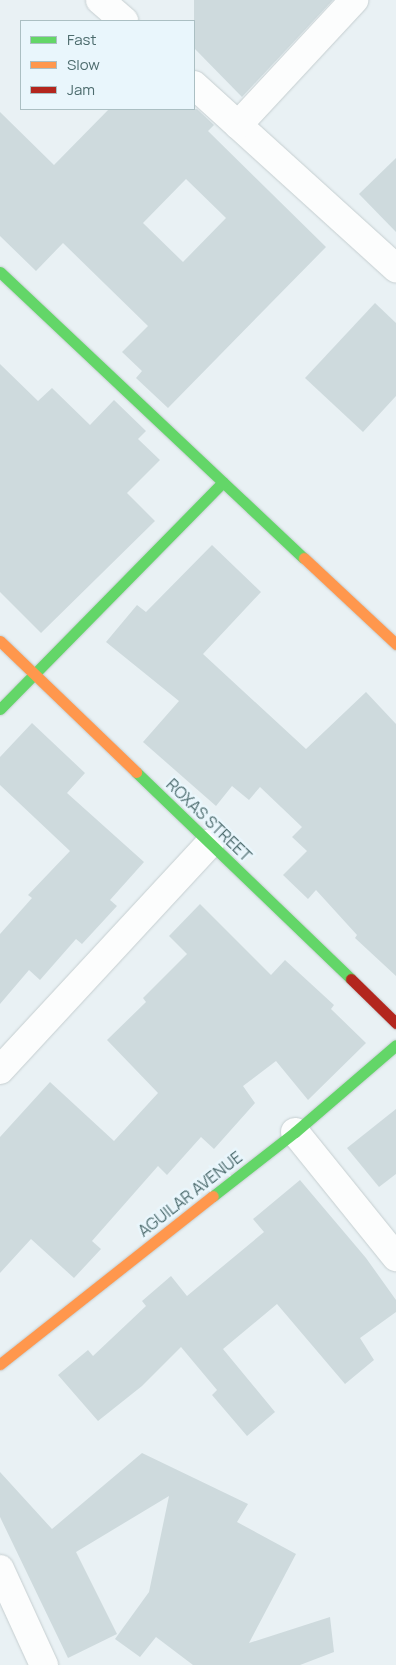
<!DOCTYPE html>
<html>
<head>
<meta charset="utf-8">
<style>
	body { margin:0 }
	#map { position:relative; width:396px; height:1665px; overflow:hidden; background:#e9f1f4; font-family:Manrope,sans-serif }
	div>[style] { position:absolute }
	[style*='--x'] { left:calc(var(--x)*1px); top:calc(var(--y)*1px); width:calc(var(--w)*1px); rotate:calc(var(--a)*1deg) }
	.building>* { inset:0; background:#cedadd }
	.roads { filter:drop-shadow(0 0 1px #c5ced0) drop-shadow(0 0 1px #c5ced0) }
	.street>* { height:28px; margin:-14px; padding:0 14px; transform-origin:14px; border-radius:14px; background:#fcfdfd }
	.fast>* { height:11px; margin:-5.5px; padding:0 5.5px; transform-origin:5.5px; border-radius:5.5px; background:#63d668 }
	.slow>* { height:11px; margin:-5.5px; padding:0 5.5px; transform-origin:5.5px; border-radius:5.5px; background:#ff974d }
	.jam>* { height:11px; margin:-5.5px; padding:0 5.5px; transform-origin:5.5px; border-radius:5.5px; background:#b3261e }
	span { translate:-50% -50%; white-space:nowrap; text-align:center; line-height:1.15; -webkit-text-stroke:5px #e9f6fc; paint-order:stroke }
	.street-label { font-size:16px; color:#4d6c6e }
	.legend { position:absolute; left:20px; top:20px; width:175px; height:90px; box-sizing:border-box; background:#e9f6fc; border:1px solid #abbfc3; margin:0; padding:6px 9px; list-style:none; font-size:15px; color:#4d6c6e }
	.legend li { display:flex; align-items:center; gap:10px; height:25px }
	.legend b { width:25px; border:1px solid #abbfc3 }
</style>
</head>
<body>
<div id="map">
	<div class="building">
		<i style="clip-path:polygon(194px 0,333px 0,242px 97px,194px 48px)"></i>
		<i style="clip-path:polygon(evenodd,109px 109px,197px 109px,214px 125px,208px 131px,326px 247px,168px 408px,136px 378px,142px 371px,122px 352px,148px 326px,63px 243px,36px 271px,0 236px,0 112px,54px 165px,109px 109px,186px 179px,226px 218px,183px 262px,143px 223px,186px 179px)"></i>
		<i style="clip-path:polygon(396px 158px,396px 232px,359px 194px)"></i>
		<i style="clip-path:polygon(375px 303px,396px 323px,396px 396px,363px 432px,305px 378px)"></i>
		<i style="clip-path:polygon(0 364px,38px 401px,52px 388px,90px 425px,114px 400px,146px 431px,138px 439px,160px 460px,127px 493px,155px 521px,41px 633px,0 592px)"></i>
		<i style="clip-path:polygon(212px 545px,261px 592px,203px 654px,306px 749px,366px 692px,396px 724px,396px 976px,355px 938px,357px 935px,316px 890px,308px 899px,283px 875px,307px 851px,292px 837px,302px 827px,260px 787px,249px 800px,232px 786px,216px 806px,143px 742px,179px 701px,106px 642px,137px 605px,146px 612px)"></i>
		<i style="clip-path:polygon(32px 723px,85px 773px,67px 793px,144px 862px,110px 900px,117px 906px,82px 944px,76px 939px,40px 980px,29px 970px,0 1004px,0 934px,32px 898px,28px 895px,70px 851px,0 785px,0 757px)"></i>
		<i style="clip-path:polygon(200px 904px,271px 975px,285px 960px,334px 1005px,331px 1009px,366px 1043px,308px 1100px,276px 1061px,243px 1086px,255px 1103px,214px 1149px,201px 1137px,167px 1175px,158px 1166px,92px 1241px,101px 1249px,74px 1278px,31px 1239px,0 1273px,0 1137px,50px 1082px,114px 1141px,158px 1093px,107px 1040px,146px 1002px,143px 998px,187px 954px,169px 936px)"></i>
		<i style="clip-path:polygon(396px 1109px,396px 1174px,379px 1187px,347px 1148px)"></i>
		<i style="clip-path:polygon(300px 1180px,366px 1258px,396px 1300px,396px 1312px,360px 1338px,374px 1360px,345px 1384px,277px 1304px,223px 1349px,275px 1412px,247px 1436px,212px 1395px,217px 1390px,181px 1347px,142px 1386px,98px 1421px,58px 1375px,88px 1350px,93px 1356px,146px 1306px,142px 1301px,171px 1276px,187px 1296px,264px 1232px,253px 1219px)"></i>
		<i style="clip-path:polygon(142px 1453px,248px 1504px,237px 1522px,296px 1554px,249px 1643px,330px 1617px,334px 1652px,300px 1665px,193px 1665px,156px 1637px,140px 1657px,115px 1639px,149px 1592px,169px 1496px,76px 1552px,117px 1634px,68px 1658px,0 1517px,0 1472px,52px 1529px)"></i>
	</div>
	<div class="roads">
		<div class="street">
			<i style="--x:100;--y:0;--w:32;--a:41"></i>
			<i style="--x:194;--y:85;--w:273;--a:42.2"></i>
			<i style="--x:238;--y:125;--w:171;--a:-47.1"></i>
			<i style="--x:0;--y:1070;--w:309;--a:-47.2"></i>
			<i style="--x:295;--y:1132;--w:161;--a:51.1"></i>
			<i style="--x:0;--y:1569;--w:106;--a:65.4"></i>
		</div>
		<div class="fast">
			<i style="--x:0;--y:272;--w:417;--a:43.3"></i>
			<i style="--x:0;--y:709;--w:318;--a:-45.5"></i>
			<i style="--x:136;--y:772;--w:298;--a:43.9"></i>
			<i style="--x:213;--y:1196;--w:104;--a:-38"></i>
			<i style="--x:295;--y:1132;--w:133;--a:-40.7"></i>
		</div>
		<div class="slow">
			<i style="--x:304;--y:558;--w:126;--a:43.1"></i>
			<i style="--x:0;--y:641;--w:189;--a:43.9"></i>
			<i style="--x:0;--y:1364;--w:271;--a:-38.3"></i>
		</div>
		<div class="jam">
			<i style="--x:351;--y:979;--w:63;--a:44.4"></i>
		</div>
	</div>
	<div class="street-label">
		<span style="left:209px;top:820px;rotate:44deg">ROXAS STREET</span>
		<span style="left:190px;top:1194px;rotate:-38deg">AGUILAR AVENUE</span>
	</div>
	<ul class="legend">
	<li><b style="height:6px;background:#63d668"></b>Fast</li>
	<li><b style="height:6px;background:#ff974d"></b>Slow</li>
	<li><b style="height:6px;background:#b3261e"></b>Jam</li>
	</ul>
</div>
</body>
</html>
